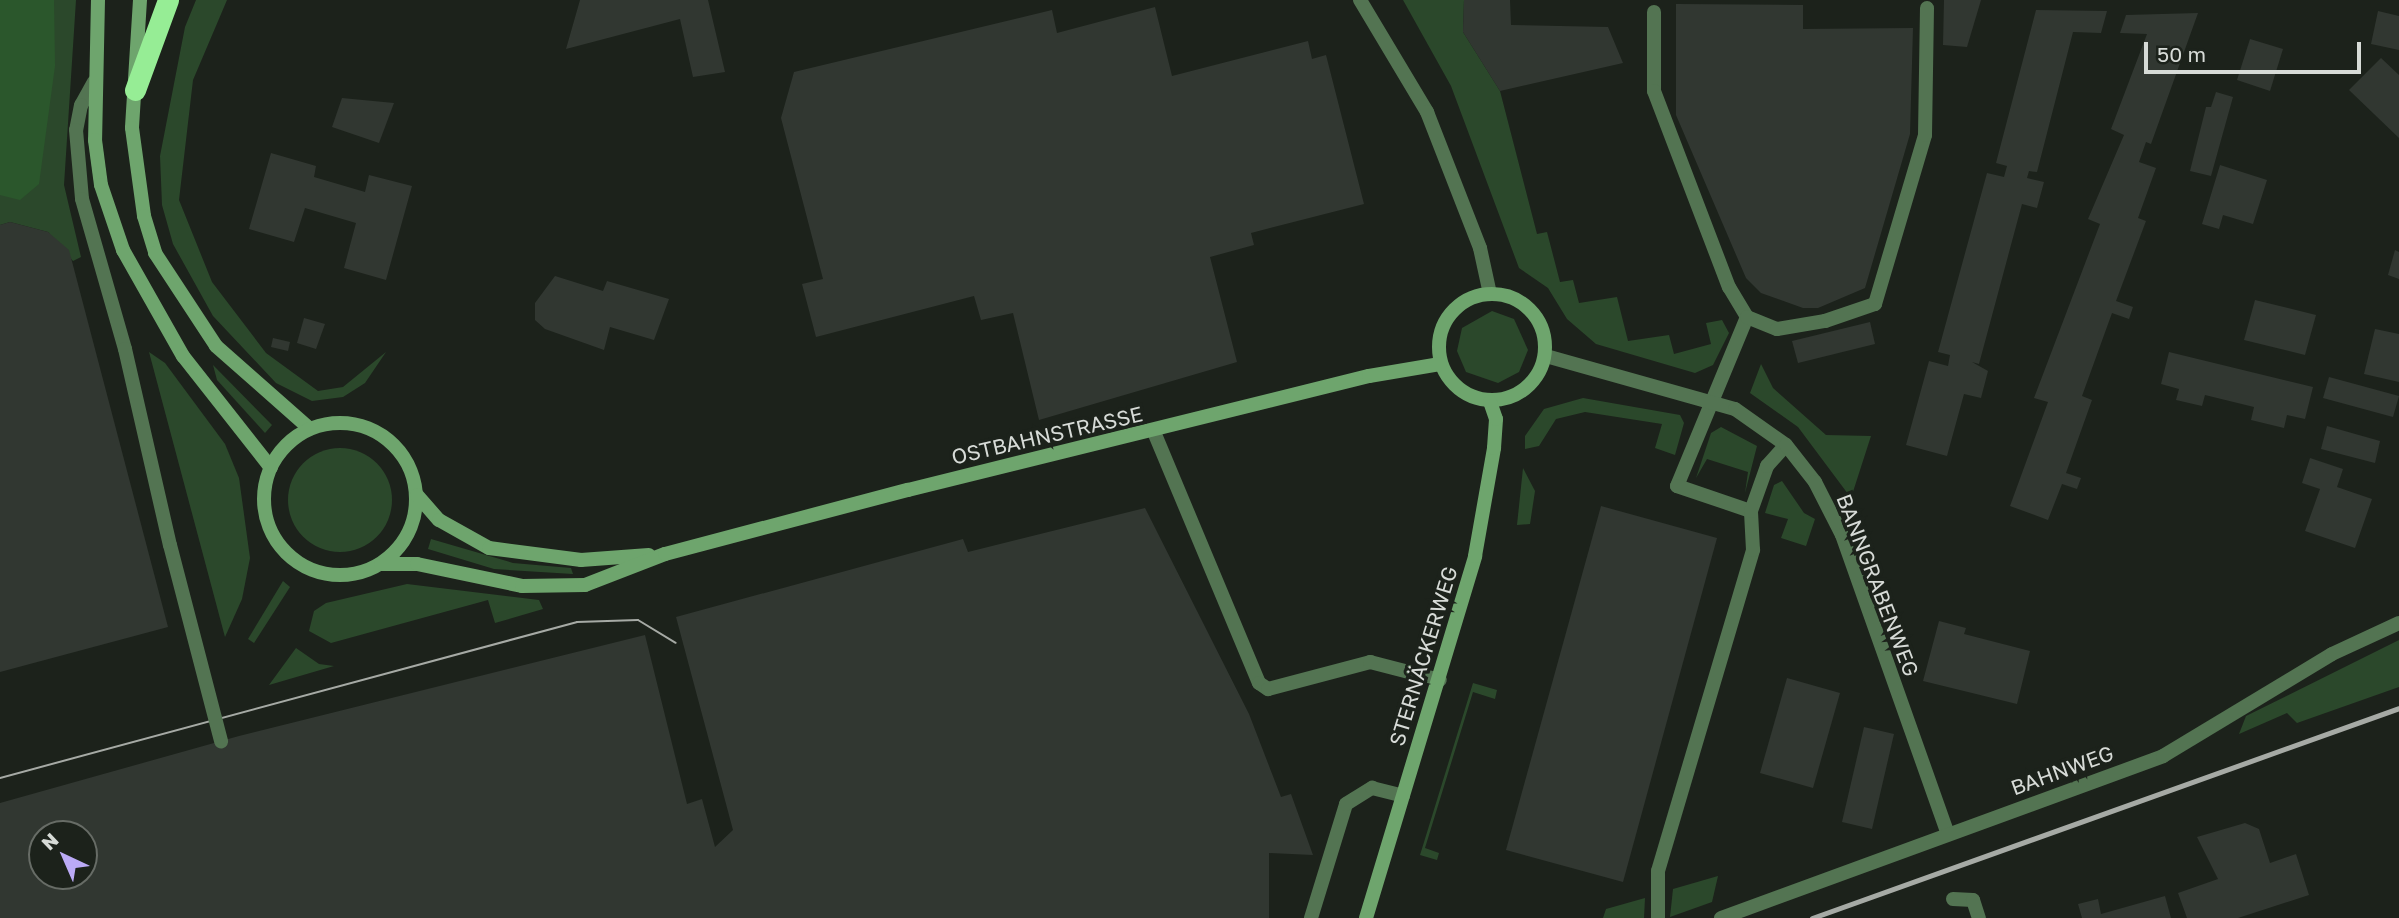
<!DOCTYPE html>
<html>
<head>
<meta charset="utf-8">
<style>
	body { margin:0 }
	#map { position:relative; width:2399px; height:918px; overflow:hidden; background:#1c221b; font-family:"Golos Text",sans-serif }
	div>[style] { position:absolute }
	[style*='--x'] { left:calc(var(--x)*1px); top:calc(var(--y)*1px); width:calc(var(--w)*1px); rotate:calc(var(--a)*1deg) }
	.green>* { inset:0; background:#2b482b }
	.round { border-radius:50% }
	.water>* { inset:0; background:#2b572c }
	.building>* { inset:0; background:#313731 }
	.service>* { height:14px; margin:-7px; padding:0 7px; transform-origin:7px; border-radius:7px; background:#537452 }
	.minor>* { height:14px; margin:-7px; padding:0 7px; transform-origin:7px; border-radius:7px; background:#537452 }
	.tertiary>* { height:14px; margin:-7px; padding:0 7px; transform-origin:7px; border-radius:7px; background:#537452 }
	.secondary>* { height:14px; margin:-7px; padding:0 7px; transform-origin:7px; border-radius:7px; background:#6ea56d }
	.secondary>.ring { margin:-7px; padding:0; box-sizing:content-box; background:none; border:14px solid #6ea56d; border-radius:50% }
	.motorway>* { height:21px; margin:-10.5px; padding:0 10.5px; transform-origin:10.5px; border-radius:10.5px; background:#96ed95 }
	.tram>* { height:2px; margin:-1px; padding:0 1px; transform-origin:1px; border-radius:1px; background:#a6aaa5 }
	.rail>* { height:5px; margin:-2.5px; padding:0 2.5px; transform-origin:2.5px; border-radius:2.5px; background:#a6aaa5 }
	.service-bridge>* { height:14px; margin:-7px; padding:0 7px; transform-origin:7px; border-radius:7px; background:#537452 }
	span { translate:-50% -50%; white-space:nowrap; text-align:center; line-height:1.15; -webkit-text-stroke:7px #1c221b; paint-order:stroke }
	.street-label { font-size:21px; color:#d7dbd7 }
	.north { position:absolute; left:28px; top:820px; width:70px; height:70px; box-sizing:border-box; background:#1c221b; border:2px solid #676c66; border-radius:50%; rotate:316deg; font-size:19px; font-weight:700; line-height:28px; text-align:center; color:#d7dbd7 }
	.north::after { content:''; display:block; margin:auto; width:24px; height:32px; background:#bbaaf6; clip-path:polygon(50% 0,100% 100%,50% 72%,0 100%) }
	.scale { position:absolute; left:2144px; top:42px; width:217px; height:32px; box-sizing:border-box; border:4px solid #d7dbd7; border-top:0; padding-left:9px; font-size:21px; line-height:24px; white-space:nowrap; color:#d7dbd7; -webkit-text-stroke:5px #1c221b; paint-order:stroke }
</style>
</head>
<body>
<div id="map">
	<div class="green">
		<i style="clip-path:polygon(0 0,76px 0,64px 185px,81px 257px,73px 261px,48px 232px,10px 222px,0 225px)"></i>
		<i style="clip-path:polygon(196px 0,227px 0,193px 80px,179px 200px,212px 282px,266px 353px,318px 391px,343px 387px,386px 352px,365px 383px,343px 397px,312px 401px,276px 383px,213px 316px,173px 244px,162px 205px,160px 156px,185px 27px)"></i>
		<i style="clip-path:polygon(1403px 0,1464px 0,1463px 32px,1500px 91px,1537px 234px,1547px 232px,1560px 282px,1573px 280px,1579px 303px,1617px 297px,1628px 341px,1669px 335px,1674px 354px,1711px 344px,1706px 323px,1722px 320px,1729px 333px,1713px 365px,1695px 373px,1596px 344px,1567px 319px,1548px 288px,1519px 268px,1451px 86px)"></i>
		<i style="clip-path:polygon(1492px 311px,1514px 319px,1528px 350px,1519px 372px,1498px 383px,1466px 372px,1457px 351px,1462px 328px)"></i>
		<i style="clip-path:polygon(149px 352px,165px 363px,225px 444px,239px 478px,250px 558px,242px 599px,225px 637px)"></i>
		<i style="clip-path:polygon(1761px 364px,1773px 388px,1826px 435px,1871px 436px,1851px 498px,1798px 427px,1750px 393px)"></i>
		<i style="clip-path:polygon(213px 365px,272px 425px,265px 433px,217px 380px)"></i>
		<i style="clip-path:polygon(1583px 398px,1680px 415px,1684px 423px,1675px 455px,1655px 448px,1662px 424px,1585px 412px,1556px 419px,1539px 446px,1525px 449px,1525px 436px,1544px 409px)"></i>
		<i style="clip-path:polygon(1721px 427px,1757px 446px,1745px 493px,1748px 472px,1707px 459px,1696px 478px,1711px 433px)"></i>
		<i class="round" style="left:288px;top:448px;width:104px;height:104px"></i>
		<i style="clip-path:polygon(1523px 468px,1535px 491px,1530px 524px,1517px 525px)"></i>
		<i style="clip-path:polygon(1782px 481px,1804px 513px,1815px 519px,1806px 546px,1781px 538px,1788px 519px,1765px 513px,1774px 485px)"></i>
		<i style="clip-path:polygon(431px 539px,513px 563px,571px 568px,573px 574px,494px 569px,428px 549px)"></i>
		<i style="clip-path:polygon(283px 581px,290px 587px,254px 643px,248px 639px)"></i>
		<i style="clip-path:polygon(407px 584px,539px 600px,543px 609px,495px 623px,488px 600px,331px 643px,309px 631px,314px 611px,326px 603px)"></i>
		<i style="clip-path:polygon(2399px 640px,2399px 687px,2297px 723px,2287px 713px,2239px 734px,2246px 716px)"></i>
		<i style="clip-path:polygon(296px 648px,319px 664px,334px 666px,269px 685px)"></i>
		<i style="clip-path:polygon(1473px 683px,1497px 690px,1495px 699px,1473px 692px,1425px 848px,1439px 853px,1437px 860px,1420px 855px)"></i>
		<i style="clip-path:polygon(1718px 876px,1712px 902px,1670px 917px,1673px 889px)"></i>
		<i style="clip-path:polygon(1645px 898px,1644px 918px,1603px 918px,1606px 909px)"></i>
	</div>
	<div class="water">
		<i style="clip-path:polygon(0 0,54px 0,55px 66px,39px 184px,20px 200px,0 195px)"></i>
	</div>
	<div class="building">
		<i style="clip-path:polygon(580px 0,708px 0,725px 72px,693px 77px,680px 19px,566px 49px)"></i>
		<i style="clip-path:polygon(1464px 0,1510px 0,1511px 25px,1608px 27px,1623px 63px,1500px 91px,1463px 32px)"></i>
		<i style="clip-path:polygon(1944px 0,1981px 0,1967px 47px,1943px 45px)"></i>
		<i style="clip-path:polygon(1676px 4px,1803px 5px,1803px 29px,1913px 28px,1910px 134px,1865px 288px,1818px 308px,1803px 308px,1761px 293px,1746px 278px,1676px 115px)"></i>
		<i style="clip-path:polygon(1155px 7px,1172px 76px,1308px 41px,1312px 59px,1326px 55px,1364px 204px,1251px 233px,1254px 245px,1210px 257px,1237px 362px,1039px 420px,1013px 313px,981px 320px,974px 296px,816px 337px,802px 284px,823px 279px,781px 118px,794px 72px,1052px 10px,1057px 33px)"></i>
		<i style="clip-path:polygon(2036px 10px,2107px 11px,2101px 33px,2073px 32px,2037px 172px,2029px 171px,2027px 178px,2044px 182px,2037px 208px,2022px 204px,1979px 364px,1972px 362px,1988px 371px,1981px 398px,1964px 394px,1947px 456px,1906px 445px,1929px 361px,1948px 366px,1950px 355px,1938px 352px,1987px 173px,2004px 177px,2007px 166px,1996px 163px)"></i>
		<i style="clip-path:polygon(2378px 11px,2399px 16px,2399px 50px,2371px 44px)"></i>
		<i style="clip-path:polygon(2198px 13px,2151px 144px,2146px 142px,2139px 162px,2156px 168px,2138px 218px,2146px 221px,2116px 301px,2133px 307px,2129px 319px,2112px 313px,2082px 396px,2092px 400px,2066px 473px,2081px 478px,2077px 489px,2062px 484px,2048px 520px,2010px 506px,2048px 402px,2034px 398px,2100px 224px,2088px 219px,2124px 135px,2111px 129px,2147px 34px,2120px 33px,2126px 15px)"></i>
		<i style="clip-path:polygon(2250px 39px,2283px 49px,2270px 91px,2237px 80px)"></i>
		<i style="clip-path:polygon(2381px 58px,2399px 75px,2399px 138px,2349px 90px)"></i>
		<i style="clip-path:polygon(2216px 92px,2233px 97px,2211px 176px,2190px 171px,2206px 107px,2211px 107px)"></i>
		<i style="clip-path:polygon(342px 98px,394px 103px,379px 143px,332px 127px)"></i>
		<i style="clip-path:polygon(271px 153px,316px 166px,314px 177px,365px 192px,369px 175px,412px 186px,386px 280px,344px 268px,356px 223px,305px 208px,294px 242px,249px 229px)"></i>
		<i style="clip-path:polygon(2220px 165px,2267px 180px,2253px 224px,2223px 215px,2219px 229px,2202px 224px)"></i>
		<i style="clip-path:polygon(10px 222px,48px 232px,69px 250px,168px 627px,0 672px,0 225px)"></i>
		<i style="clip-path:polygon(2395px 250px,2399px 252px,2399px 279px,2388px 275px)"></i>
		<i style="clip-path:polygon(555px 276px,603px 291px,607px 281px,669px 299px,654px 340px,610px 327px,604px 350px,545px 329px,535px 320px,535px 303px)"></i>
		<i style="clip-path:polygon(2255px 300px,2316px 315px,2305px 355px,2244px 340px)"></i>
		<i style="clip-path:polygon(304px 318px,325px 324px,316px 349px,297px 343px)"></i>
		<i style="clip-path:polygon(1870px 322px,1875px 344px,1798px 363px,1792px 341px)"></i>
		<i style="clip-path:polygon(2375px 329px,2399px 334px,2399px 382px,2364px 374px)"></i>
		<i style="clip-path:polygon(273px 338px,290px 342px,288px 351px,271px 347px)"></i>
		<i style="clip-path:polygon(2169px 352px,2313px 387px,2305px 419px,2287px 415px,2284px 428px,2251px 420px,2254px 407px,2205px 395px,2202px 406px,2176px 400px,2179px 389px,2161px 384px)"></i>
		<i style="clip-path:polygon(2329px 377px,2399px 396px,2393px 417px,2323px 398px)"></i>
		<i style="clip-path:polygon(2327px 426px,2380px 441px,2375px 463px,2321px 449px)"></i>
		<i style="clip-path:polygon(2310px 458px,2343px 469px,2337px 487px,2372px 499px,2355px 548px,2305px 531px,2320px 489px,2302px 483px)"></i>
		<i style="clip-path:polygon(1601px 506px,1717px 538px,1623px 882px,1506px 850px)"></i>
		<i style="clip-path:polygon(evenodd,1145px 508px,1249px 714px,1281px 797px,1291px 794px,1313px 855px,1269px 853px,1269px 918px,0 918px,0 803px,239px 736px,645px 635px,687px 804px,702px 799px,715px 847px,733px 830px,676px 617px,963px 539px,968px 552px,1145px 508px,42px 834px,84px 834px,84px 876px,42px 876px,42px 834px)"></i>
		<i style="clip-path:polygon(1939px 621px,1966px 628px,1964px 634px,2030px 651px,2017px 704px,1923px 681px)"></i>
		<i style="clip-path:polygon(1787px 678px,1840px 693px,1813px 788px,1760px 773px)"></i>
		<i style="clip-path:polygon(1864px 727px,1894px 734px,1872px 829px,1842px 822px)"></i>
		<i style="clip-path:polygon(2245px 823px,2259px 829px,2270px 863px,2296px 854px,2309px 895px,2238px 918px,2187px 918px,2178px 893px,2218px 879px,2197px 837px)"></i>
		<i style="clip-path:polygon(2165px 896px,2171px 918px,2082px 918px,2078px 904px,2098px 899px,2101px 914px)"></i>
	</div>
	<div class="service">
		<i style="--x:1654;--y:12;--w:79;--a:90"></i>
		<i style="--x:1654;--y:91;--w:210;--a:69.1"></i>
		<i style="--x:1729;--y:287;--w:35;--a:59"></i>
		<i style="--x:1747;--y:317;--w:183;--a:112.5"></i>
		<i style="--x:1677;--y:486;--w:78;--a:18.7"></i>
		<i style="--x:94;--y:82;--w:26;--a:119"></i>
		<i style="--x:81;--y:105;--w:25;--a:101"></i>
		<i style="--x:76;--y:130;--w:69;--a:85"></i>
		<i style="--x:82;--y:199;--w:156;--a:74"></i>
		<i style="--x:125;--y:349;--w:201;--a:77.1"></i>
		<i style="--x:1747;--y:317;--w:32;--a:22"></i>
		<i style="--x:1777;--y:329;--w:49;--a:-9.5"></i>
		<i style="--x:1825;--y:321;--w:53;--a:-18.8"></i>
		<i style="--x:1875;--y:304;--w:176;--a:-73.5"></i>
		<i style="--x:1925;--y:135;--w:127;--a:-89.1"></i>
		<i style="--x:1154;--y:432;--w:272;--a:67.3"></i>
		<i style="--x:1259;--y:683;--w:11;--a:34"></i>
		<i style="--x:1268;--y:689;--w:106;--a:-14.8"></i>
		<i style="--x:1370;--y:662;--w:72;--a:14.4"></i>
		<i style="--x:1311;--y:918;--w:119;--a:-72.9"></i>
		<i style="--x:1346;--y:804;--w:31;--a:-32"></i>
		<i style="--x:1372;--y:788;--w:32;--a:14"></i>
		<i style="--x:1658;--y:918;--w:47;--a:-90"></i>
		<i style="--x:1658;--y:871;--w:335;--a:-73.5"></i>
		<i style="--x:1753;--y:550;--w:39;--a:-93"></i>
		<i style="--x:1751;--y:511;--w:48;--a:-70.4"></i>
		<i style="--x:1767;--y:466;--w:28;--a:-48"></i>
	</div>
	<div class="minor">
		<i style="--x:1546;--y:356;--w:196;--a:15.7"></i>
		<i style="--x:1735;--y:409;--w:62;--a:35.2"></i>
		<i style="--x:1786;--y:445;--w:47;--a:51.9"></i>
		<i style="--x:1815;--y:482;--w:59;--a:63"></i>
		<i style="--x:1842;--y:535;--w:317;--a:70.5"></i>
		<i style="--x:1953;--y:899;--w:20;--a:3"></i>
		<i style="--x:1973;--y:900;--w:19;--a:72"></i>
		<i style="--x:1721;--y:918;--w:471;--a:-20.1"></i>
		<i style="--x:2163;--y:756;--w:197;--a:-31.1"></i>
		<i style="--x:2332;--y:654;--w:74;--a:-24.8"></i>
	</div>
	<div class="tertiary">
		<i style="--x:1360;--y:0;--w:131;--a:59.1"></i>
		<i style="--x:1427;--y:112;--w:146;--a:68.7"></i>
		<i style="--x:1480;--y:248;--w:47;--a:77.7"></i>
	</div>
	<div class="secondary">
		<i style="--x:98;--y:0;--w:140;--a:91.2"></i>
		<i style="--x:95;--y:140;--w:45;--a:82.4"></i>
		<i style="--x:101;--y:185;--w:69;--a:71.3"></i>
		<i style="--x:123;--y:250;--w:122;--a:60.5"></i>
		<i style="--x:183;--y:356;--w:142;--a:51.8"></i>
		<i style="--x:140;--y:0;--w:128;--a:93.6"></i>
		<i style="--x:132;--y:128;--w:89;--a:82.2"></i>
		<i style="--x:144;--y:216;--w:39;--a:73"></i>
		<i style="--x:155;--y:253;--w:111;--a:56.7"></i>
		<i style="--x:216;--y:346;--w:125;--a:41.4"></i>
		<i class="ring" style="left:1439px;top:294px;width:92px;height:92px"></i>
		<i class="ring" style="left:264px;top:423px;width:138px;height:138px"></i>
		<i style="--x:417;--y:495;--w:33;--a:49"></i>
		<i style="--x:439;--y:520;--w:57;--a:29.2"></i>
		<i style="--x:489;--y:548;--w:93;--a:7.4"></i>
		<i style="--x:581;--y:560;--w:68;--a:-4.2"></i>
		<i style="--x:381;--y:564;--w:36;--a:0"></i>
		<i style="--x:417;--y:564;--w:107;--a:11.8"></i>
		<i style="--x:522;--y:586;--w:63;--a:-0.9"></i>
		<i style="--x:585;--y:585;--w:86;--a:-21.2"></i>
		<i style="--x:665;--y:554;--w:251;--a:-14.8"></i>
		<i style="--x:908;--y:490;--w:475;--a:-13.9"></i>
		<i style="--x:1369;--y:376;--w:72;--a:-9.6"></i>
		<i style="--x:1366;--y:918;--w:378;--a:-73.2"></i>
		<i style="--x:1475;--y:556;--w:110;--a:-80"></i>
		<i style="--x:1494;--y:448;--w:29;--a:-86"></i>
		<i style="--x:1496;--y:419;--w:18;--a:-109"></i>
	</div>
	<div class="motorway">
		<i style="--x:135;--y:90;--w:96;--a:-69.9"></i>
	</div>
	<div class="tram">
		<i style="--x:0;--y:778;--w:598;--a:-15.13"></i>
		<i style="--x:577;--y:622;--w:61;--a:-1.9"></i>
		<i style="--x:638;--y:620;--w:44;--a:31.2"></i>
	</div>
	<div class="rail">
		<i style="--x:1812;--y:918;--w:623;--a:-19.68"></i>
	</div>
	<div class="service-bridge">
		<i style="--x:170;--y:545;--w:203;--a:75.4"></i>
	</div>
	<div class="street-label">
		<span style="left:1047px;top:435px;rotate:-13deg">OSTBAHNSTRASSE</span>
		<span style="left:1878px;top:585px;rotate:69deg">BANNGRABENWEG</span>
		<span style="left:1423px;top:656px;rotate:-73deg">STERNÄCKERWEG</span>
		<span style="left:2062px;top:770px;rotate:-20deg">BAHNWEG</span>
	</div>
	<div class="north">N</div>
	<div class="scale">50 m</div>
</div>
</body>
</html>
